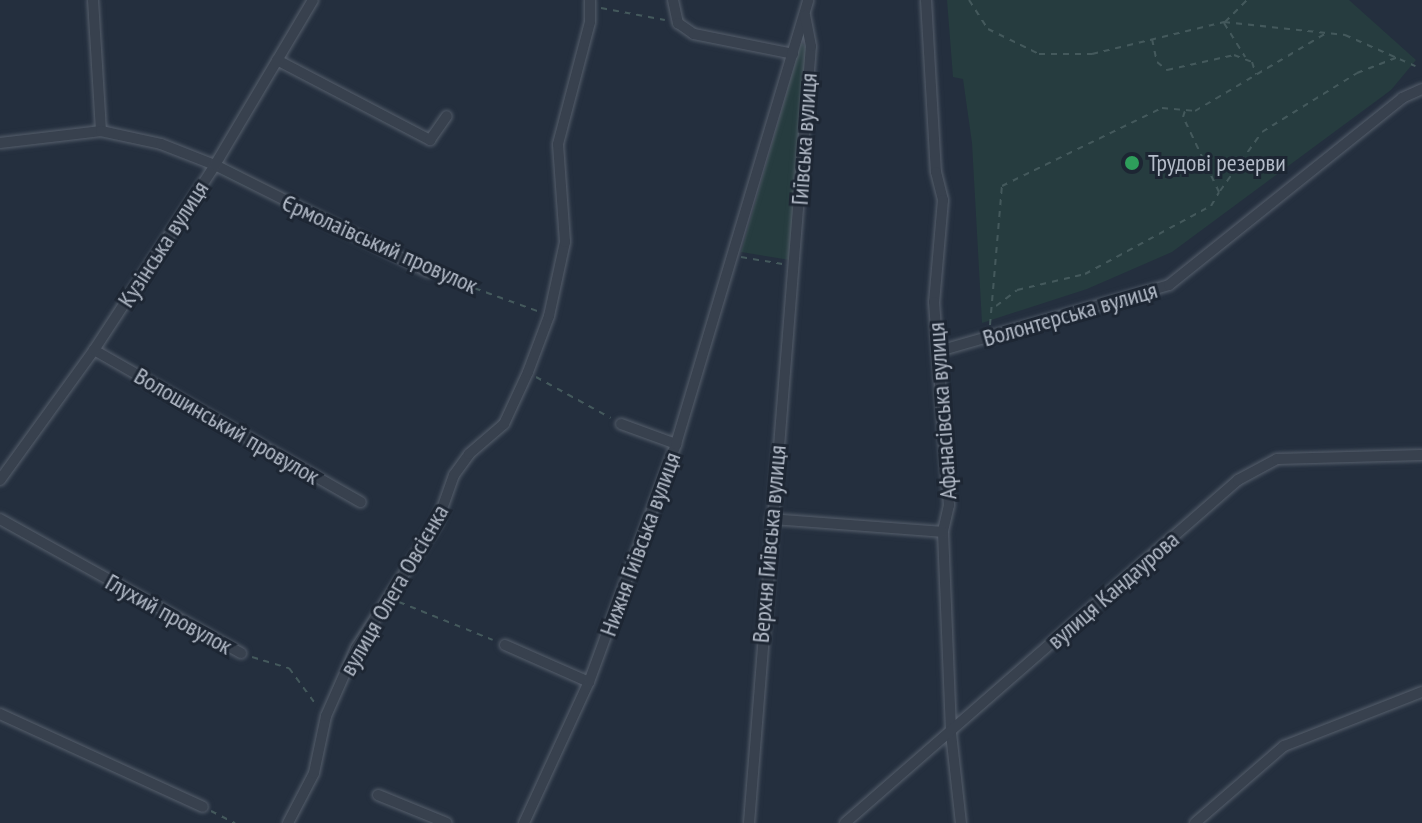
<!DOCTYPE html>
<html>
<head>
<meta charset="utf-8">
<style>
	body { margin:0 }
	#map { position:relative; width:1422px; height:823px; overflow:hidden; background:#242f3e; font-family:"PT Sans Narrow",sans-serif }
	div>[style] { position:absolute }
	[style*='--x'] { left:calc(var(--x)*1px); top:calc(var(--y)*1px); width:calc(var(--w)*1px); rotate:calc(var(--a)*1deg) }
	.green>* { inset:0; background:#263c3f }
	.path>* { height:2px; margin-top:-1px; transform-origin:0; background:repeating-linear-gradient(90deg,#44595c 0 6px,transparent 0 12px) }
	.roads { filter:drop-shadow(0 0 2px #565f6c) drop-shadow(0 0 2px #565f6c) }
	.minor>* { height:10px; margin:-5px; padding:0 5px; transform-origin:5px; border-radius:5px; background:#38414e }
	.dots>* { width:22px; height:22px; translate:-50% -50%; box-sizing:border-box; border:4px solid #1d2633; border-radius:50% }
	span { translate:-50% -50%; white-space:nowrap; text-align:center; line-height:1.15; -webkit-text-stroke:6px #1d2633; paint-order:stroke }
	.street-label { font-size:24px; color:#b4bcc9 }
	.poi-label { font-size:24px; color:#b4bcc9 }
	.left { translate:0 -50%; text-align:left }
</style>
</head>
<body>
<div id="map">
	<div class="green">
		<i style="clip-path:polygon(947px 0,1349px 0,1416px 60px,1391px 90px,1172px 252px,1087px 289px,982px 323px,972px 143px,963px 79px,953px 77px)"></i>
		<i style="clip-path:polygon(801px 43px,807px 47px,790px 260px,741px 252px)"></i>
	</div>
	<div class="path">
		<i style="--x:969;--y:0;--w:35;--a:57"></i>
		<i style="--x:988;--y:29;--w:57;--a:26.1"></i>
		<i style="--x:1039;--y:54;--w:53;--a:0"></i>
		<i style="--x:1092;--y:54;--w:136;--a:-13.6"></i>
		<i style="--x:1224;--y:22;--w:122;--a:6.1"></i>
		<i style="--x:1345;--y:35;--w:77;--a:23.9"></i>
		<i style="--x:601;--y:8;--w:65;--a:10.6"></i>
		<i style="--x:1225;--y:22;--w:31;--a:-45"></i>
		<i style="--x:1224;--y:23;--w:40;--a:58"></i>
		<i style="--x:1152;--y:39;--w:24;--a:78"></i>
		<i style="--x:1157;--y:62;--w:13;--a:39"></i>
		<i style="--x:1167;--y:70;--w:69;--a:-12.6"></i>
		<i style="--x:1234;--y:55;--w:19;--a:21"></i>
		<i style="--x:1252;--y:62;--w:13;--a:72"></i>
		<i style="--x:1220;--y:191;--w:72;--a:-54.6"></i>
		<i style="--x:1262;--y:132;--w:112;--a:-31.8"></i>
		<i style="--x:1357;--y:73;--w:44;--a:-21.3"></i>
		<i style="--x:741;--y:257;--w:42;--a:9.7"></i>
		<i style="--x:441;--y:276;--w:105;--a:20"></i>
		<i style="--x:996;--y:306;--w:26;--a:-37"></i>
		<i style="--x:1017;--y:290;--w:70;--a:-13.2"></i>
		<i style="--x:1085;--y:274;--w:143;--a:-28.4"></i>
		<i style="--x:1211;--y:206;--w:16;--a:-60"></i>
		<i style="--x:1219;--y:192;--w:83;--a:-115.6"></i>
		<i style="--x:1183;--y:117;--w:6;--a:-72"></i>
		<i style="--x:990;--y:325;--w:140;--a:-85.1"></i>
		<i style="--x:1002;--y:186;--w:178;--a:-26"></i>
		<i style="--x:1162;--y:108;--w:33;--a:5"></i>
		<i style="--x:1195;--y:111;--w:155;--a:-30.7"></i>
		<i style="--x:536;--y:377;--w:85;--a:28.7"></i>
		<i style="--x:399;--y:602;--w:101;--a:22"></i>
		<i style="--x:252;--y:657;--w:39;--a:17"></i>
		<i style="--x:289;--y:668;--w:47;--a:53.6"></i>
		<i style="--x:211;--y:811;--w:27;--a:27"></i>
	</div>
	<div class="roads">
		<div class="minor">
			<i style="--x:93;--y:0;--w:131;--a:86.5"></i>
			<i style="--x:673;--y:0;--w:24;--a:78"></i>
			<i style="--x:678;--y:23;--w:19;--a:35"></i>
			<i style="--x:694;--y:34;--w:101;--a:11.4"></i>
			<i style="--x:926;--y:0;--w:172;--a:86.7"></i>
			<i style="--x:936;--y:172;--w:29;--a:76"></i>
			<i style="--x:943;--y:200;--w:102;--a:95"></i>
			<i style="--x:934;--y:302;--w:204;--a:85.8"></i>
			<i style="--x:949;--y:505;--w:28;--a:103"></i>
			<i style="--x:943;--y:532;--w:201;--a:87.7"></i>
			<i style="--x:951;--y:733;--w:91;--a:83.7"></i>
			<i style="--x:277;--y:60;--w:173;--a:27.6"></i>
			<i style="--x:430;--y:140;--w:29;--a:-55"></i>
			<i style="--x:0;--y:143;--w:102;--a:-6.8"></i>
			<i style="--x:101;--y:131;--w:61;--a:12.2"></i>
			<i style="--x:161;--y:144;--w:58;--a:21.3"></i>
			<i style="--x:215;--y:165;--w:239;--a:26.6"></i>
			<i style="--x:94;--y:350;--w:307;--a:29.7"></i>
			<i style="--x:939;--y:351;--w:239;--a:-16"></i>
			<i style="--x:1169;--y:285;--w:299;--a:-38.7"></i>
			<i style="--x:1402;--y:98;--w:22;--a:-24"></i>
			<i style="--x:621;--y:424;--w:59;--a:20"></i>
			<i style="--x:0;--y:480;--w:160;--a:-54.1"></i>
			<i style="--x:94;--y:350;--w:221;--a:-56.8"></i>
			<i style="--x:215;--y:165;--w:192;--a:-59.3"></i>
			<i style="--x:0;--y:519;--w:276;--a:29.1"></i>
			<i style="--x:771;--y:519;--w:172;--a:4.3"></i>
			<i style="--x:505;--y:645;--w:92;--a:23.8"></i>
			<i style="--x:0;--y:714;--w:223;--a:24.6"></i>
			<i style="--x:378;--y:795;--w:74;--a:22.1"></i>
			<i style="--x:288;--y:823;--w:56;--a:-62.5"></i>
			<i style="--x:314;--y:773;--w:58;--a:-78.1"></i>
			<i style="--x:326;--y:716;--w:74;--a:-66.2"></i>
			<i style="--x:356;--y:648;--w:149;--a:-57.1"></i>
			<i style="--x:437;--y:523;--w:51;--a:-70.5"></i>
			<i style="--x:454;--y:475;--w:26;--a:-54"></i>
			<i style="--x:469;--y:454;--w:46;--a:-40.6"></i>
			<i style="--x:504;--y:424;--w:57;--a:-65.2"></i>
			<i style="--x:528;--y:372;--w:60;--a:-69.4"></i>
			<i style="--x:549;--y:316;--w:76;--a:-77.8"></i>
			<i style="--x:565;--y:242;--w:98;--a:-94.1"></i>
			<i style="--x:558;--y:144;--w:126;--a:-75.3"></i>
			<i style="--x:590;--y:22;--w:22;--a:-90"></i>
			<i style="--x:524;--y:823;--w:155;--a:-65.3"></i>
			<i style="--x:589;--y:682;--w:253;--a:-69.9"></i>
			<i style="--x:676;--y:444;--w:463;--a:-73.4"></i>
			<i style="--x:749;--y:823;--w:779;--a:-85.44"></i>
			<i style="--x:811;--y:46;--w:31;--a:-101"></i>
			<i style="--x:845;--y:823;--w:522;--a:-41.11"></i>
			<i style="--x:1238;--y:480;--w:44;--a:-28.3"></i>
			<i style="--x:1277;--y:459;--w:145;--a:-1.6"></i>
			<i style="--x:1195;--y:823;--w:118;--a:-40.9"></i>
			<i style="--x:1284;--y:746;--w:148;--a:-21.4"></i>
		</div>
	</div>
	<div class="dots">
		<i style="left:1132px;top:163px;background:#2e9e5b"></i>
	</div>
	<div class="street-label">
		<span style="left:804px;top:139px;rotate:-86deg">Гиївська вулиця</span>
		<span style="left:163px;top:244px;rotate:-57deg">Кузінська вулиця</span>
		<span style="left:380px;top:244px;rotate:24deg">Єрмолаївський провулок</span>
		<span style="left:1070px;top:314px;rotate:-16deg">Волонтерська вулиця</span>
		<span style="left:942px;top:411px;rotate:-94deg">Афанасівська вулиця</span>
		<span style="left:227px;top:426px;rotate:30deg">Волошинський провулок</span>
		<span style="left:640px;top:544px;rotate:-70deg">Нижня Гиївська вулиця</span>
		<span style="left:769px;top:544px;rotate:-85deg">Верхня Гиївська вулиця</span>
		<span style="left:394px;top:590px;rotate:-60deg">вулиця Олега Овсієнка</span>
		<span style="left:1113px;top:590px;rotate:-41deg">вулиця Кандаурова</span>
		<span style="left:169px;top:614px;rotate:29deg">Глухий провулок</span>
	</div>
	<div class="poi-label">
		<span class="left" style="left:1148px;top:163px">Трудові резерви</span>
	</div>
</div>
</body>
</html>
